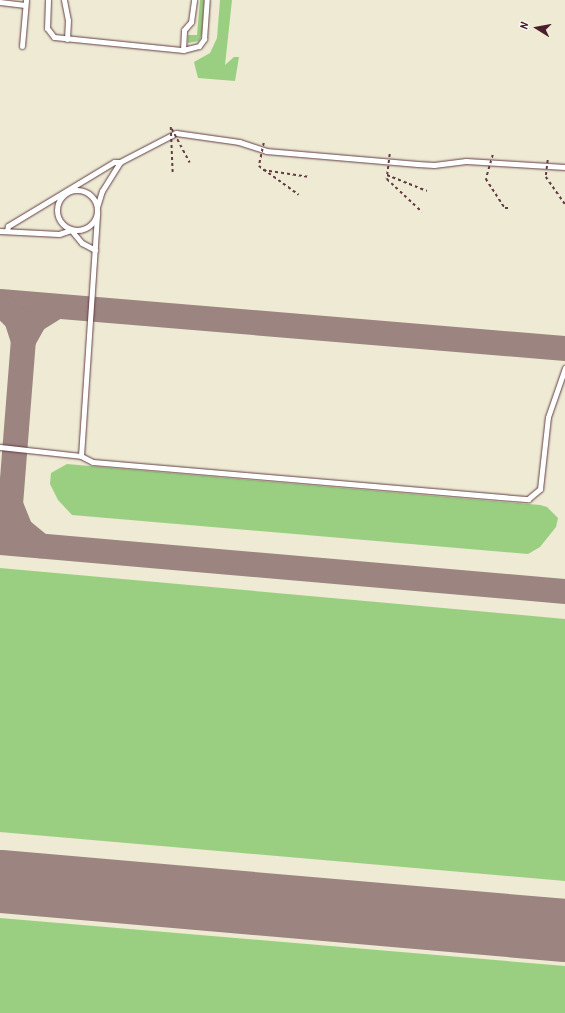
<!DOCTYPE html>
<html>
<head>
<meta charset="utf-8">
<style>
	body { margin:0 }
	#map { position:relative; width:565px; height:1013px; overflow:hidden; background:#eeead4; font-family:Kalam,sans-serif }
	div>[style] { position:absolute }
	[style*='--x'] { left:calc(var(--x)*1px); top:calc(var(--y)*1px); width:calc(var(--w)*1px); rotate:calc(var(--a)*1deg) }
	.green>* { inset:0; background:#9acf81 }
	.taxiway>* { height:25px; margin:-12.5px; padding:0 12.5px; transform-origin:12.5px; border-radius:12.5px; background:#9c8480 }
	.runway>* { height:63px; margin:-31.5px; padding:0 31.5px; transform-origin:31.5px; border-radius:31.5px; background:#9c8480 }
	.path>* { height:1.5px; margin-top:-0.75px; transform-origin:0; background:repeating-linear-gradient(90deg,#633d44 0 3px,transparent 0 6px) }
	.roads { filter:drop-shadow(0 0 1px #633d44) drop-shadow(0 0 1px #633d44) }
	.service>* { height:5px; margin:-2.5px; padding:0 2.5px; transform-origin:2.5px; border-radius:2.5px; background:#fff }
	.service>.ring { margin:-2.5px; padding:0; box-sizing:content-box; background:none; border:5px solid #fff; border-radius:50% }
	.path-bridge>* { height:1.5px; margin-top:-0.75px; transform-origin:0; background:repeating-linear-gradient(90deg,#633d44 0 3px,transparent 0 6px) }
	span { translate:-50% -50%; white-space:nowrap; text-align:center; line-height:1.15; -webkit-text-stroke:3px #f6f6f2; paint-order:stroke }
	.north { position:absolute; left:517px; top:8px; width:40px; height:40px; -webkit-text-stroke:3px #f6f6f2; paint-order:stroke; rotate:281deg; font-size:11px; font-weight:700; line-height:16px; text-align:center; color:#4a1f2b }
	.north::after { content:''; display:block; margin:auto; width:14px; height:18px; background:#4a1f2b; clip-path:polygon(50% 0,100% 100%,50% 72%,0 100%) }
</style>
</head>
<body>
<div id="map">
	<div class="green">
		<i style="clip-path:polygon(200px 0,204px 0,202px 34px,199px 41px,188px 43px,188px 35px,197px 35px)"></i>
		<i style="clip-path:polygon(220px 0,232px 0,225px 65px,234px 57px,239px 57px,235px 81px,198px 78px,194px 62px,210px 53px,217px 38px)"></i>
		<i style="clip-path:polygon(67px 464px,540px 505px,547px 507px,558px 518px,556px 527px,540px 547px,528px 554px,72px 515px,58px 500px,50px 484px,51px 473px)"></i>
		<i style="clip-path:polygon(0 568px,565px 619px,565px 881px,0 832px)"></i>
		<i style="clip-path:polygon(0 918px,565px 966px,565px 1013px,0 1013px)"></i>
	</div>
	<div class="taxiway">
		<i style="--x:0;--y:301;--w:567;--a:4.76"></i>
		<i style="--x:0;--y:303;--w:23;--a:45"></i>
		<i style="--x:16;--y:319;--w:22;--a:72"></i>
		<i style="--x:23;--y:340;--w:23;--a:-61"></i>
		<i style="--x:34;--y:320;--w:26;--a:-32"></i>
		<i style="--x:10;--y:504;--w:165;--a:-85.5"></i>
		<i style="--x:0;--y:524;--w:13;--a:-51"></i>
		<i style="--x:8;--y:514;--w:10;--a:-79"></i>
		<i style="--x:10;--y:504;--w:27;--a:68"></i>
		<i style="--x:20;--y:529;--w:26;--a:39"></i>
		<i style="--x:0;--y:542;--w:567;--a:4.96"></i>
	</div>
	<div class="runway">
		<i style="--x:0;--y:881;--w:567;--a:4.96"></i>
	</div>
	<div class="path">
		<i style="--x:263;--y:170;--w:47;--a:8.7"></i>
		<i style="--x:387;--y:175;--w:43;--a:21.8"></i>
	</div>
	<div class="roads">
		<div class="service">
			<i style="--x:48;--y:0;--w:28;--a:92"></i>
			<i style="--x:47;--y:28;--w:11;--a:52"></i>
			<i style="--x:54;--y:37;--w:130;--a:5.8"></i>
			<i style="--x:183;--y:50;--w:16;--a:-14"></i>
			<i style="--x:199;--y:46;--w:9;--a:-54"></i>
			<i style="--x:204;--y:39;--w:39;--a:-86"></i>
			<i style="--x:64;--y:0;--w:20;--a:79"></i>
			<i style="--x:68;--y:20;--w:19;--a:93"></i>
			<i style="--x:0;--y:2;--w:25;--a:7"></i>
			<i style="--x:22;--y:46;--w:46;--a:-85"></i>
			<i style="--x:183;--y:50;--w:20;--a:-87"></i>
			<i style="--x:184;--y:30;--w:11;--a:-49"></i>
			<i style="--x:191;--y:22;--w:22;--a:-82"></i>
			<i class="ring" style="left:57px;top:190px;width:35px;height:35px"></i>
			<i style="--x:97;--y:207;--w:17;--a:-73"></i>
			<i style="--x:102;--y:191;--w:34;--a:-58"></i>
			<i style="--x:7;--y:230;--w:4;--a:-76"></i>
			<i style="--x:8;--y:226;--w:124;--a:-31.1"></i>
			<i style="--x:114;--y:162;--w:6;--a:0"></i>
			<i style="--x:120;--y:162;--w:63;--a:-27.4"></i>
			<i style="--x:176;--y:133;--w:64;--a:8.1"></i>
			<i style="--x:239;--y:142;--w:28;--a:18"></i>
			<i style="--x:266;--y:151;--w:152;--a:4.9"></i>
			<i style="--x:417;--y:164;--w:17;--a:3"></i>
			<i style="--x:434;--y:165;--w:32;--a:-7"></i>
			<i style="--x:466;--y:161;--w:99;--a:3.5"></i>
			<i style="--x:0;--y:231;--w:59;--a:2.9"></i>
			<i style="--x:59;--y:234;--w:13;--a:-18"></i>
			<i style="--x:71;--y:230;--w:17;--a:50"></i>
			<i style="--x:82;--y:243;--w:15;--a:28"></i>
			<i style="--x:0;--y:447;--w:81;--a:6.3"></i>
			<i style="--x:81;--y:456;--w:13;--a:27"></i>
			<i style="--x:93;--y:462;--w:437;--a:4.9"></i>
			<i style="--x:528;--y:499;--w:16;--a:-40"></i>
			<i style="--x:540;--y:489;--w:72;--a:-83.7"></i>
			<i style="--x:548;--y:417;--w:52;--a:-70.9"></i>
			<i style="--x:81;--y:456;--w:244;--a:-86.2"></i>
		</div>
	</div>
	<div class="path-bridge">
		<i style="--x:171;--y:127;--w:48;--a:87.6"></i>
		<i style="--x:172;--y:129;--w:38;--a:62"></i>
		<i style="--x:264;--y:143;--w:24;--a:102"></i>
		<i style="--x:259;--y:166;--w:49;--a:35.9"></i>
		<i style="--x:390;--y:154;--w:25;--a:97"></i>
		<i style="--x:387;--y:179;--w:48;--a:43.3"></i>
		<i style="--x:493;--y:155;--w:25;--a:106"></i>
		<i style="--x:486;--y:179;--w:35;--a:57"></i>
		<i style="--x:505;--y:208;--w:4;--a:0"></i>
		<i style="--x:548;--y:160;--w:17;--a:97"></i>
		<i style="--x:546;--y:177;--w:33;--a:55"></i>
	</div>
	<div class="north">N</div>
</div>
</body>
</html>
